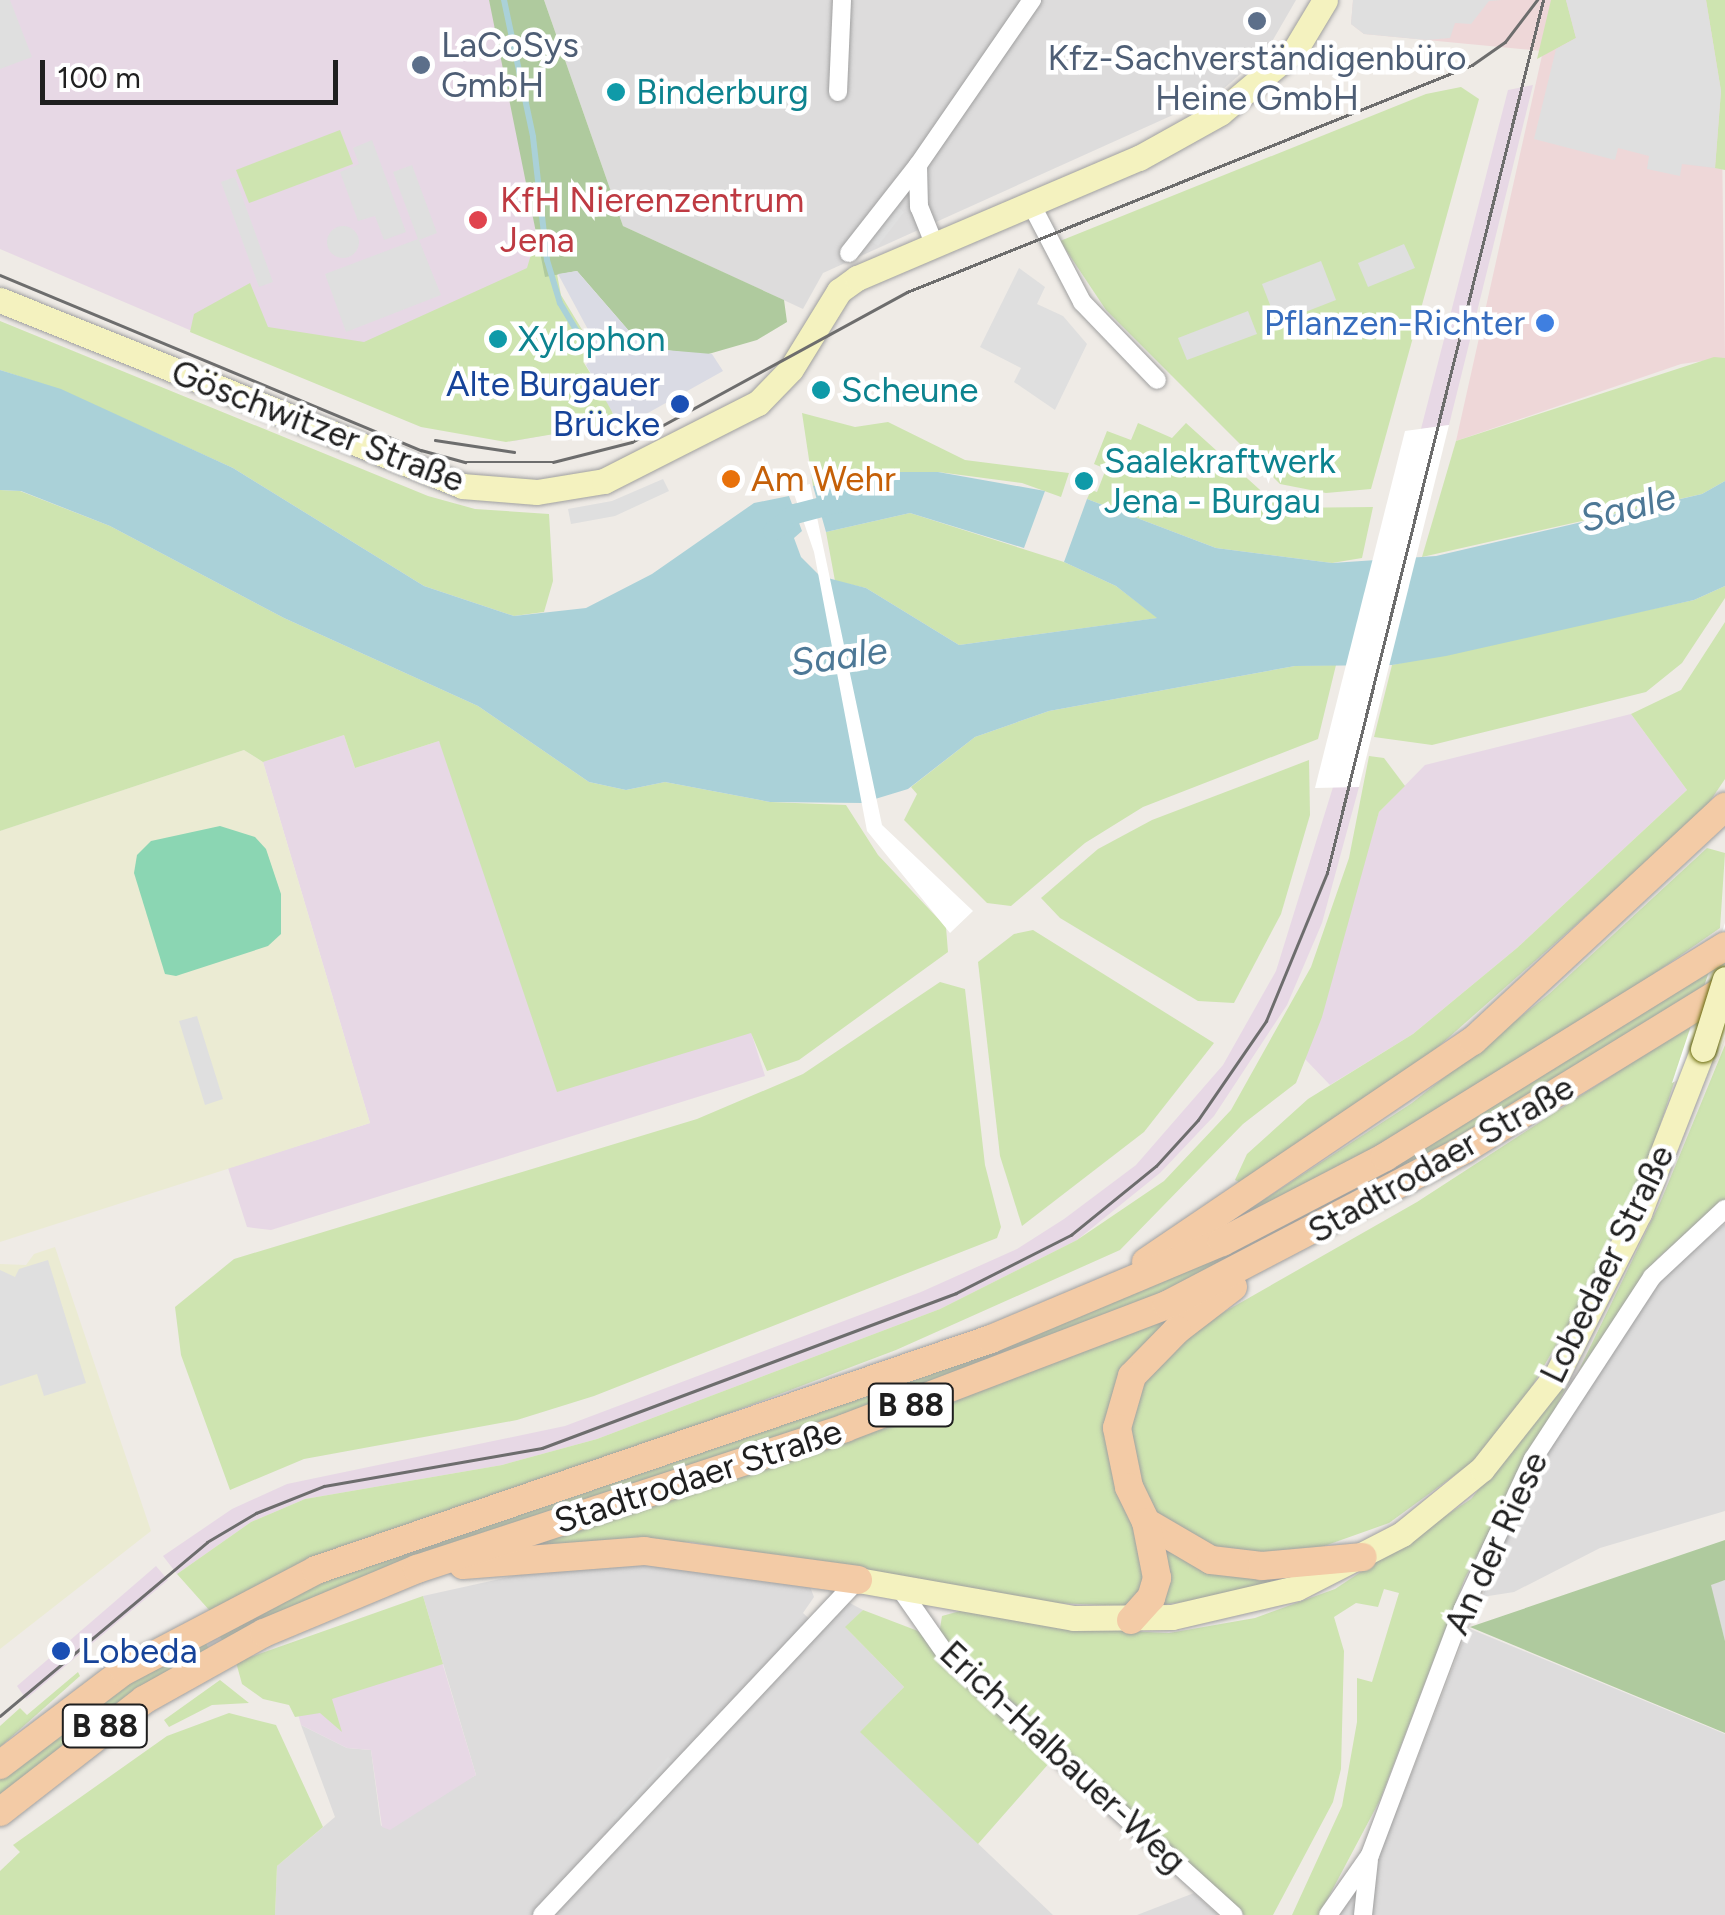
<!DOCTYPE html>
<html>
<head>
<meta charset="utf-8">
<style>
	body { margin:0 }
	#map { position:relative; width:1725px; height:1915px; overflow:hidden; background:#efebe6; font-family:Figtree,sans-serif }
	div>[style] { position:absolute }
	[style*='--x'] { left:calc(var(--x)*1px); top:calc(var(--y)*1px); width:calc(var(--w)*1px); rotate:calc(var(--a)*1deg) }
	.residential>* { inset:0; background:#dddcdc }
	.commercial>* { inset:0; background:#eed7d8 }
	.industrial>* { inset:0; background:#e7d8e5 }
	.farmland>* { inset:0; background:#ebebd3 }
	.grass>* { inset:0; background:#cee4b0 }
	.forest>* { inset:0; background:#afca9e }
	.pitch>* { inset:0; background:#8bd6b3 }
	.parking>* { inset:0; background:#dfdfdf }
	.round { border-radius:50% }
	.plaza>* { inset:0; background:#dadbe4 }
	.water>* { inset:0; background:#aad1d8 }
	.pier>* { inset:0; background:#fff }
	.stream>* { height:6px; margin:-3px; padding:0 3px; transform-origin:3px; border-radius:3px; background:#aad1d8 }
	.canal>* { height:20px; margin:-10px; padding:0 10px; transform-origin:10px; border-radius:10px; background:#aad1d8 }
	.roads { filter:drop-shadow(0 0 2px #a0a0a0) drop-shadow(0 0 2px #a0a0a0) }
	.street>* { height:18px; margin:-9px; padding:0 9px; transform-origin:9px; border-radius:9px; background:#fff }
	.secondary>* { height:25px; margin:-12.5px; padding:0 12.5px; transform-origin:12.5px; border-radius:12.5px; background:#f4f2bf }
	.primary>* { height:28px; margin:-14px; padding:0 14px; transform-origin:14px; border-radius:14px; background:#f3cba6 }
	.tram>* { height:2.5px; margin:-1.25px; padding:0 1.25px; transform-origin:1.25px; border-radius:1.25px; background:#6d6d6d }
	.bridges { filter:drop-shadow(0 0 2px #6a6c0f) drop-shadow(0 0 2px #6a6c0f) }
	.secondary-bridge>* { height:25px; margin:-12.5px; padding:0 12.5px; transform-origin:12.5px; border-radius:12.5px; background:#f4f2bf }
	.dots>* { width:28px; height:28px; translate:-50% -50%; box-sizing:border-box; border:5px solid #fff; border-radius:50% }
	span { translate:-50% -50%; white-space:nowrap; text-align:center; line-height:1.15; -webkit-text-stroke:9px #fff; paint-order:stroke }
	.shield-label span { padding:2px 8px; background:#fff; border:2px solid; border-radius:8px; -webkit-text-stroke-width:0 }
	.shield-label { font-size:32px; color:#1f1f1f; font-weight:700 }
	.service-label { font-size:35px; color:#4e5e75 }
	.left { translate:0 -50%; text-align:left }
	.culture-label { font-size:35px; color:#0d838f }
	.health-label { font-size:35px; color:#be3a42 }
	.shop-label { font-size:35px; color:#366cbe }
	.right { translate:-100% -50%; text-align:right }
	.transit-label { font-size:35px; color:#164399 }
	.street-label { font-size:35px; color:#1f1f1f }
	.food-label { font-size:35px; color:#c56008 }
	.water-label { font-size:38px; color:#4d7896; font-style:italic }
	.scale { position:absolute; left:40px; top:60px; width:298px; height:45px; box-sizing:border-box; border:5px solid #1f1f1f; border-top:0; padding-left:12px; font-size:30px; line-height:35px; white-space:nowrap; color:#1f1f1f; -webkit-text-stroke:8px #fff; paint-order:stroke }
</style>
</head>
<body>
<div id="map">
	<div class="residential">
		<i style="clip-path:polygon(544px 0,1296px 0,1266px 52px,1215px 96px,823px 273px,803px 309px,623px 226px)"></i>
		<i style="clip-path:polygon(1725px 1224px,1725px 1511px,1600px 1548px,1514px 1592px,1482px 1597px,1534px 1470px,1655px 1282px)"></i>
		<i style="clip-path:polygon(646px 1562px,809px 1584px,814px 1597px,803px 1613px,819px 1628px,844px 1600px,863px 1610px,846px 1628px,904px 1687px,861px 1732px,1053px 1915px,275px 1915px,277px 1866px,335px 1817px,301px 1725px,347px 1748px,371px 1750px,381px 1826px,476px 1775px,423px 1596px,522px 1574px)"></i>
		<i style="clip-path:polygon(1725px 1580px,1725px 1641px,1710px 1584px)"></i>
		<i style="clip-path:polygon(1468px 1628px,1725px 1734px,1725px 1915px,1338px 1915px,1404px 1793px)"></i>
		<i style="clip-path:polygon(1194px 1893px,1218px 1915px,1137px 1915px)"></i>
	</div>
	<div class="commercial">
		<i style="clip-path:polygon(1353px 0,1720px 0,1725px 358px,1681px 364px,1456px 441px,1543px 51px,1364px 34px,1351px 24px)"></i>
	</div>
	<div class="industrial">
		<i style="clip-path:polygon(0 0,489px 0,506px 61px,549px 305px,616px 422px,514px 441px,192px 331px,0 249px)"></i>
		<i style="clip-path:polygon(1533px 85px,1449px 425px,1421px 429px,1508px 90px)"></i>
		<i style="clip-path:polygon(1631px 714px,1687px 790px,1517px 948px,1413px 1034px,1330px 1085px,1305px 1059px,1379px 812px,1425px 765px)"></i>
		<i style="clip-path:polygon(344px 735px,355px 768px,439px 741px,454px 773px,751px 1032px,765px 1076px,271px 1230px,247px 1227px,228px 1168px,370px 1123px,263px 762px)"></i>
		<i style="clip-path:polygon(1333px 787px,1359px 787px,1322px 923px,1287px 1005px,1214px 1116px,1160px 1173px,1077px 1240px,940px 1309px,597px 1439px,502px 1465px,305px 1499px,251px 1522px,177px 1574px,163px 1556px,232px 1509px,287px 1484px,565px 1426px,921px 1292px,1017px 1249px,1064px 1219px,1136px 1165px,1223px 1065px,1276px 971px)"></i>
		<i style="clip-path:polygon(156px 1566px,168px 1580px,26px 1699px,17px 1686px)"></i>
		<i style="clip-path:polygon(427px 1612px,476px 1775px,390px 1830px,382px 1827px,371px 1750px,347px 1748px,301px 1725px,292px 1692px)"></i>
	</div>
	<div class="farmland">
		<i style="clip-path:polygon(244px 750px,263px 762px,370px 1123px,0 1242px,0 831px)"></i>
		<i style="clip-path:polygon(55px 1247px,151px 1531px,0 1649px,0 1264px,26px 1265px,34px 1254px)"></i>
	</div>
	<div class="grass">
		<i style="clip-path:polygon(1551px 0,1566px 0,1576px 38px,1537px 59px)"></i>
		<i style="clip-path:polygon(1706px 0,1725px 0,1725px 170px,1715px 168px,1721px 91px)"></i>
		<i style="clip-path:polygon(1461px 87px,1479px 99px,1371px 489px,1326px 493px,1280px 484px,1106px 310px,1060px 241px,1426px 94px)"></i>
		<i style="clip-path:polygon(340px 130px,353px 164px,249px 203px,236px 170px)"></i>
		<i style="clip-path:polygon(549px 233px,561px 295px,595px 351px,584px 363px,612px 408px,614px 424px,506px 442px,421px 427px,190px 332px,194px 314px,250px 283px,268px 327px,364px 342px,527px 268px,532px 251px)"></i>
		<i style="clip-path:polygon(0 321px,428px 496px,475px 509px,549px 514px,553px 581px,544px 612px,514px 616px,424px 586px,233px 468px,61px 390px,0 370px)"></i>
		<i style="clip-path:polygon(1714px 357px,1725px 358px,1725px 481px,1702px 494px,1422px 557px,1456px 441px)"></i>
		<i style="clip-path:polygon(802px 413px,855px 427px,888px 422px,965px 460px,1069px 473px,1061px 497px,1022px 483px,938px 472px,813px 486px)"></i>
		<i style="clip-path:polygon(1138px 423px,1172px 438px,1186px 423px,1280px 508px,1373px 507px,1362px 558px,1332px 563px,1216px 548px,1087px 499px,1091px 490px,1097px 492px,1106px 469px,1094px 464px,1107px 431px,1131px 440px)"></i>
		<i style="clip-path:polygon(0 490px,20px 491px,110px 526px,284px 618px,478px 706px,589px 782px,626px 790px,665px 782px,770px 802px,846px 805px,878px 855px,946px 927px,948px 952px,799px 1060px,767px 1071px,751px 1033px,557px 1092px,439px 741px,355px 768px,344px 735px,263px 762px,244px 750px,0 831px)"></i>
		<i style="clip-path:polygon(910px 513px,1064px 562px,1116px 586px,1158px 618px,959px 645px,866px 588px,835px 581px,826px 532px)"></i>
		<i style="clip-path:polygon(1725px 586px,1725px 598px,1682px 663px,1646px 692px,1432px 745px,1374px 737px,1392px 665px,1694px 600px)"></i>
		<i style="clip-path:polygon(1725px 622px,1725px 779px,1702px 813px,1412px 1070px,1241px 1183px,1235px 1180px,1247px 1154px,1308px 1099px,1413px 1034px,1517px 948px,1687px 790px,1631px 714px,1681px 690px)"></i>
		<i style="clip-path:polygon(1336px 665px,1318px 739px,1143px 807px,1085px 843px,1011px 906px,987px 903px,904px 820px,917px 794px,911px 787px,975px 737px,1049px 711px,1295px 666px)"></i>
		<i style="clip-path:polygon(1369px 756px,1384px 758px,1405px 786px,1379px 812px,1322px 1017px,1296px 1083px,1243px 1124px,1120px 1250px,896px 1350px,643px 1446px,349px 1544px,210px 1611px,177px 1574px,251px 1522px,305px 1499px,502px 1465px,597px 1439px,940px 1309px,1077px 1240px,1164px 1181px,1231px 1110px,1311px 967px,1349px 858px)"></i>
		<i style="clip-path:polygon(1309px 760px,1310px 815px,1281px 914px,1234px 1003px,1198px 1001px,1060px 918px,1041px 898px,1098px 849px,1152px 820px)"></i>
		<i style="clip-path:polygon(1707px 848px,1725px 853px,1720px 928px,1570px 1032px,1353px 1161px,1236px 1218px,1412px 1103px,1549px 994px)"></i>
		<i style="clip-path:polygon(1033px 930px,1214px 1043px,1144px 1132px,1022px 1226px,1000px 1156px,978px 962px,1014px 934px)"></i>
		<i style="clip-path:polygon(1725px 959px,1725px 976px,1468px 1134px,1198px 1278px,1053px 1340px,223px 1642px,217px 1632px,326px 1580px,762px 1432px,1462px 1125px)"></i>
		<i style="clip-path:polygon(940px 982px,965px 989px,985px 1165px,1001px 1227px,997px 1238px,594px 1396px,517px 1420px,304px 1459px,230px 1490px,181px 1355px,175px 1307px,234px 1259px,697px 1119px,803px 1074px)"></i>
		<i style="clip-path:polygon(1694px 1022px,1646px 1168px,1576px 1311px,1527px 1395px,1474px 1461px,1389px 1523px,1313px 1550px,1233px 1554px,1173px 1532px,1147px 1504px,1127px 1437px,1146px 1374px,1203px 1324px,1417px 1202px)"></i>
		<i style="clip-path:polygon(1725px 1045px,1725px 1200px,1658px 1258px,1578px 1372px,1660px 1203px)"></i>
		<i style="clip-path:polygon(1198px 1303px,1119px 1387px,1151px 1572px,1130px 1606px,1053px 1603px,691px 1542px,514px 1549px,933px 1409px)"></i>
		<i style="clip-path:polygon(1561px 1386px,1566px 1388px,1465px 1578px,1380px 1800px,1319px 1915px,1292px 1915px,1342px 1806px,1357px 1722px,1357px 1678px,1372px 1682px,1399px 1593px,1384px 1589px,1378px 1607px,1356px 1603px,1334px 1617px,1344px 1651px,1341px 1769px,1333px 1802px,1273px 1915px,1244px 1915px,939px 1635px,942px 1616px,960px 1611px,1076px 1629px,1169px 1633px,1255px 1618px,1335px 1589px,1471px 1499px)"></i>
		<i style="clip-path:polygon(1163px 1548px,1292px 1577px,1216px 1598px,1160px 1605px)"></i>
		<i style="clip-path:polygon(423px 1596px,443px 1664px,332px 1699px,342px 1732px,320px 1713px,295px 1717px,289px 1705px,263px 1699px,242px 1684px,236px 1662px)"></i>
		<i style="clip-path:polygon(863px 1610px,918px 1631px,1051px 1761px,978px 1844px,860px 1732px,904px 1687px,845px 1627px)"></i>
		<i style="clip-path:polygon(203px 1638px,209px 1649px,92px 1721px,0 1797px,0 1780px,84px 1710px)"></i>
		<i style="clip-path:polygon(78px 1672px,80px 1676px,0 1747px,0 1726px,20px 1708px,27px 1715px)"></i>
		<i style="clip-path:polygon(220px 1680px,249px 1703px,212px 1705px,169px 1727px,164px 1720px)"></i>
		<i style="clip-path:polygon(229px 1713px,276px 1725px,323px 1827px,277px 1866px,275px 1915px,0 1915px,0 1871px,20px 1852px,13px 1845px,167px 1736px)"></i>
	</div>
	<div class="forest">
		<i style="clip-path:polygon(489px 0,544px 0,623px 226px,784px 300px,787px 322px,757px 340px,705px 355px,665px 350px,629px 331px,577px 271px,545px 277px)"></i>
		<i style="clip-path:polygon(1725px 1540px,1725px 1580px,1711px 1585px,1725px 1641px,1725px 1733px,1470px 1627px)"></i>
	</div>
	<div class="pitch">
		<i style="clip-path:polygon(220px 826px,255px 837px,266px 849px,281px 894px,281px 934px,268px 946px,176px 976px,165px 974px,134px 873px,137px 855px,151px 841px)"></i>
	</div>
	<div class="parking">
		<i style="clip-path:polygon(0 0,10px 0,32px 57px,0 69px)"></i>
		<i style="clip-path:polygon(1353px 0,1502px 0,1489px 1px,1471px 24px,1455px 23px,1450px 38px,1427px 40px,1364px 34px,1351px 24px)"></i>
		<i style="clip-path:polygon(1566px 0,1706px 0,1721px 91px,1715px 168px,1682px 164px,1680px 176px,1647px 169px,1649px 156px,1618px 148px,1615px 160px,1534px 139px,1556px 49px,1576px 38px)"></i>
		<i style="clip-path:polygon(372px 140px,406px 232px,384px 240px,375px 216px,358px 221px,340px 172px,359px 164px,353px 148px)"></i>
		<i style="clip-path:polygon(412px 165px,437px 233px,419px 240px,441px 295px,346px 332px,325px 274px,418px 239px,393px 172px)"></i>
		<i style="clip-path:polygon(235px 177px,273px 282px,259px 287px,221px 182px)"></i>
		<i style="clip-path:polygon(889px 200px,904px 212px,878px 246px,863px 235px)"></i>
		<i class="round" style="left:327px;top:226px;width:32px;height:32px"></i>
		<i style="clip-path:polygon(1404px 244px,1415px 268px,1368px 287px,1358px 263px)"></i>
		<i style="clip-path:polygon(1321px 261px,1336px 300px,1277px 323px,1262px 284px)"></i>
		<i style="clip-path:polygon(1019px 268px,1045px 287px,1037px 304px,1063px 316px,1087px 344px,1055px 410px,1014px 382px,1021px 368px,980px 347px)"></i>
		<i style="clip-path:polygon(1248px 311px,1257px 334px,1187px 360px,1178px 338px)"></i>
		<i style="clip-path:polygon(1335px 315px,1378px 321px,1376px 336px,1333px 332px)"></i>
		<i style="clip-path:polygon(663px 479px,669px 491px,615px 516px,571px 524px,568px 509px,612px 501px)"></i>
		<i style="clip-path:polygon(197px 1016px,223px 1099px,205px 1105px,179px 1021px)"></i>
		<i style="clip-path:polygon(48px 1260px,86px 1383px,44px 1396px,37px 1374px,0 1386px,0 1270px,15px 1277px,19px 1269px)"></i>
		<i style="clip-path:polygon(668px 1757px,672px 1761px,618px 1822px,613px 1818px)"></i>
	</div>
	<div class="plaza">
		<i style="clip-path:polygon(577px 271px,629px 331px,665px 350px,712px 354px,723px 371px,621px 428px,586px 365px,599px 350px,558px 274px)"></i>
	</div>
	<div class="water">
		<i style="clip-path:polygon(0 370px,61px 389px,233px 468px,424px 586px,514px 616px,586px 608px,652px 574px,754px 503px,789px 496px,802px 531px,794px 538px,801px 557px,820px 576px,866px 588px,959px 645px,1157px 618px,1116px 586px,1064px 562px,1087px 499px,1216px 548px,1332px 563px,1436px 556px,1702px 494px,1725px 481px,1725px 586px,1694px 600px,1446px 656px,1392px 665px,1295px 666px,1049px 711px,975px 737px,908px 789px,862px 803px,770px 802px,665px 782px,626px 790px,589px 782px,478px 706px,284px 618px,110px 526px,21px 491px,0 490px)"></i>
		<i style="clip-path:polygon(898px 472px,938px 472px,1045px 491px,1024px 548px,910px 513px,826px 532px,813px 486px)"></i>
	</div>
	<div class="pier">
		<i style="clip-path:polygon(1449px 425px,1359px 787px,1315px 788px,1405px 431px)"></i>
		<i style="clip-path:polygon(810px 484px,882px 825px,973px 911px,950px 933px,867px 831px,814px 552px,792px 488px)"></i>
		<i style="clip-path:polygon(1725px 923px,1725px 1036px,1717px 1060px,1672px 1083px)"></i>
	</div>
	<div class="stream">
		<i style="--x:504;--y:0;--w:140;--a:78"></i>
		<i style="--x:533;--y:137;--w:124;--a:83.5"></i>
		<i style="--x:547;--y:260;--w:45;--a:73.2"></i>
		<i style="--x:560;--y:303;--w:58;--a:59"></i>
	</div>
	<div class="canal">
		<i style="--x:773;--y:531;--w:28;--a:-38"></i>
		<i style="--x:795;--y:514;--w:48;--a:-14.6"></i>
	</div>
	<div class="roads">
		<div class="street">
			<i style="--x:838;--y:92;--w:92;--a:-87.5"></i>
			<i style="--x:1030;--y:202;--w:113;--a:62.5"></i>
			<i style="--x:1082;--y:302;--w:108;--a:46.1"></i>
			<i style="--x:933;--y:241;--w:37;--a:-112"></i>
			<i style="--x:919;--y:207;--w:42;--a:-91.4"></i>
			<i style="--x:918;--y:165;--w:201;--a:-55.4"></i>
			<i style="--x:849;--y:253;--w:112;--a:-51.9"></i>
			<i style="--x:901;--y:1590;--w:82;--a:55"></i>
			<i style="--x:948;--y:1657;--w:385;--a:42.1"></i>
			<i style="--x:542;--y:1915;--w:461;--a:-46.7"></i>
			<i style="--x:1328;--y:1915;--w:73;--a:-55"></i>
			<i style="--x:1370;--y:1855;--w:263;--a:-69.3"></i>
			<i style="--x:1463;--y:1609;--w:166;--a:-65"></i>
			<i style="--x:1533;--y:1459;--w:217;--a:-56.8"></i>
			<i style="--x:1652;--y:1277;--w:100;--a:-43"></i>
			<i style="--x:1363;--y:1915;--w:55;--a:-83.8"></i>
		</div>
		<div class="secondary">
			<i style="--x:0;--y:300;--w:498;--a:21.9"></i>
			<i style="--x:462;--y:486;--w:75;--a:4.6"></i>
			<i style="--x:537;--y:492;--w:68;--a:-9.3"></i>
			<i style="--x:604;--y:481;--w:173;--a:-26.9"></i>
			<i style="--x:758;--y:403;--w:47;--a:-45.9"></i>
			<i style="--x:791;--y:369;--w:92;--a:-58.4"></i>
			<i style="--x:839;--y:291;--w:22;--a:-36"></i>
			<i style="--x:857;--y:278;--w:306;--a:-23.1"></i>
			<i style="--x:1139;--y:158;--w:93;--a:-29.1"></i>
			<i style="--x:1220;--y:113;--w:98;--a:-40"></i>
			<i style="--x:1295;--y:50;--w:58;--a:-59"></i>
			<i style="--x:858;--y:1580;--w:219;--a:10"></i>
			<i style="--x:1074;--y:1618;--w:98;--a:-0.6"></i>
			<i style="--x:1172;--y:1617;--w:128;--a:-13.1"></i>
			<i style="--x:1297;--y:1588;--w:118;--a:-27.2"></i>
			<i style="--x:1402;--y:1534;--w:103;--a:-39.1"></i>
			<i style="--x:1482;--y:1469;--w:121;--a:-51.7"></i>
			<i style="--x:1557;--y:1374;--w:181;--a:-63"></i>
			<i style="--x:1639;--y:1213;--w:176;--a:-68.7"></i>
		</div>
		<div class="primary">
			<i style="--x:1146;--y:1262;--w:395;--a:-34.1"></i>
			<i style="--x:1473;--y:1041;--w:344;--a:-42.9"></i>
			<i style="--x:1233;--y:1287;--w:71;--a:142.5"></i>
			<i style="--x:1177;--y:1330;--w:64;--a:134.4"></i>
			<i style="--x:1132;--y:1376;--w:54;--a:106.1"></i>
			<i style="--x:1117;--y:1428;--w:60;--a:78.5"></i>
			<i style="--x:1129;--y:1487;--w:39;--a:64"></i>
			<i style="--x:1146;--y:1522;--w:75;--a:30.3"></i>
			<i style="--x:1211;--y:1560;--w:51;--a:6.7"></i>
			<i style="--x:1262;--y:1566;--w:101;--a:-5.1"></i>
			<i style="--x:463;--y:1565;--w:182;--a:-4.4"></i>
			<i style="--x:644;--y:1551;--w:216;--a:7.7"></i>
			<i style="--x:1131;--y:1620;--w:30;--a:-48"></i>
			<i style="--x:1151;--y:1598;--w:21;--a:-73"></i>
			<i style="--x:1157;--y:1578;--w:57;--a:-101.1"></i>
			<i style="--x:0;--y:1765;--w:156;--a:-37.2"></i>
			<i style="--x:124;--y:1671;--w:217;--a:-27.7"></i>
			<i style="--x:316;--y:1570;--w:713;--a:-18.89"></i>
			<i style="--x:991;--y:1339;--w:251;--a:-22.8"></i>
			<i style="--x:1222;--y:1242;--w:184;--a:-27.5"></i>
			<i style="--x:1385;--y:1157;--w:400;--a:-31.8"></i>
			<i style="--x:0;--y:1812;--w:182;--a:-37.9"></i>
			<i style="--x:144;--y:1700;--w:137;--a:-29.2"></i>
			<i style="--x:264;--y:1633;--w:166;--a:-22.7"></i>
			<i style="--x:417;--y:1569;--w:451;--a:-18.2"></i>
			<i style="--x:845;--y:1428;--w:345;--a:-20.9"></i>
			<i style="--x:1167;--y:1305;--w:336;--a:-27.6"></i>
			<i style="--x:1465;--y:1149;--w:305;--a:-31.6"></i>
		</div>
	</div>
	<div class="tram">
		<i style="--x:0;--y:275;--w:456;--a:22.6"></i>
		<i style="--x:421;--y:450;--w:46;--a:15.3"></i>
		<i style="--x:465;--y:462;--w:88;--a:0"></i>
		<i style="--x:553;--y:462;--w:81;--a:-14.2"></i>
		<i style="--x:632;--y:442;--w:313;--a:-28.6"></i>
		<i style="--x:907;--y:292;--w:609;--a:-21.89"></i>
		<i style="--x:1472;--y:65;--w:40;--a:-34.9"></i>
		<i style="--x:1505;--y:42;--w:53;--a:-52.7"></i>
		<i style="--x:435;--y:440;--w:80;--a:8.6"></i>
		<i style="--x:0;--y:1716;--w:270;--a:-40"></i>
		<i style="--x:207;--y:1542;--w:57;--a:-30.6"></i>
		<i style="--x:256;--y:1513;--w:73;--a:-21.7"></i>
		<i style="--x:324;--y:1486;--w:221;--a:-9.9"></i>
		<i style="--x:542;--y:1448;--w:442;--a:-20.5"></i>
		<i style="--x:956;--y:1293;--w:129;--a:-26.8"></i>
		<i style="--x:1071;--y:1235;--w:109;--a:-39.1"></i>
		<i style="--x:1156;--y:1166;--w:62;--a:-47.6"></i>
		<i style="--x:1198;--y:1120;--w:120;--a:-55.5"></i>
		<i style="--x:1266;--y:1021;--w:160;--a:-67.6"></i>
		<i style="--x:1327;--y:873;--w:899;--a:-76.1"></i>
	</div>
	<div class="bridges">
		<div class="secondary-bridge">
			<i style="--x:1703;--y:1049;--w:73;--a:-72.6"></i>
		</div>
	</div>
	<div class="dots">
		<i style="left:1257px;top:21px;background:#5c6f8a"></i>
		<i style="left:421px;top:65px;background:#5c6f8a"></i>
		<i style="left:616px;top:92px;background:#0f9aa8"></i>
		<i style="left:478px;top:220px;background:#e0444e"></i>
		<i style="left:1545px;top:323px;background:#3f7fe0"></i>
		<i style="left:498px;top:339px;background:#0f9aa8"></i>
		<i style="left:821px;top:390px;background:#0f9aa8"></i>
		<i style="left:680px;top:404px;background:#1a4fb4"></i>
		<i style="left:731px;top:479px;background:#e8710a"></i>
		<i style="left:1084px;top:481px;background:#0f9aa8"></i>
		<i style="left:61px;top:1651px;background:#1a4fb4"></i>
	</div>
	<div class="shield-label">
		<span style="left:911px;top:1405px">B 88</span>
		<span style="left:105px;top:1726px">B 88</span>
	</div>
	<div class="service-label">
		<span class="left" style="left:441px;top:65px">LaCoSys<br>GmbH</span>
		<span style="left:1257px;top:78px">Kfz-Sachverständigenbüro<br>Heine GmbH</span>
	</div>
	<div class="culture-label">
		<span class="left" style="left:636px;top:92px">Binderburg</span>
		<span class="left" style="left:518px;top:339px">Xylophon</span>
		<span class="left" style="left:841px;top:390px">Scheune</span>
		<span class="left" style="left:1104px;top:481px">Saalekraftwerk<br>Jena - Burgau</span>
	</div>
	<div class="health-label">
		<span class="left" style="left:500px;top:220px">KfH Nierenzentrum<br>Jena</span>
	</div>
	<div class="shop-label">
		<span class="right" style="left:1525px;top:323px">Pflanzen-Richter</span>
	</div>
	<div class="transit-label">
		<span class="right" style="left:660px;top:404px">Alte Burgauer<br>Brücke</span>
		<span class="left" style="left:81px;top:1651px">Lobeda</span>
	</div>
	<div class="street-label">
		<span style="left:318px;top:426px;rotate:21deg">Göschwitzer Straße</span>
		<span style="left:1441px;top:1159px;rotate:-30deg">Stadtrodaer Straße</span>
		<span style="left:1607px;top:1264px;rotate:-64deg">Lobedaer Straße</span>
		<span style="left:698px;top:1476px;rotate:-18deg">Stadtrodaer Straße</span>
		<span style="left:1496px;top:1543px;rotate:-65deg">An der Riese</span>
		<span style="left:1063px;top:1757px;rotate:43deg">Erich-Halbauer-Weg</span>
	</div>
	<div class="food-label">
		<span class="left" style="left:751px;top:479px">Am Wehr</span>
	</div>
	<div class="water-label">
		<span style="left:1628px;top:508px;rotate:-15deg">Saale</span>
		<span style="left:839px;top:657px;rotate:-8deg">Saale</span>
	</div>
	<div class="scale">100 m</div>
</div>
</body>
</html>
